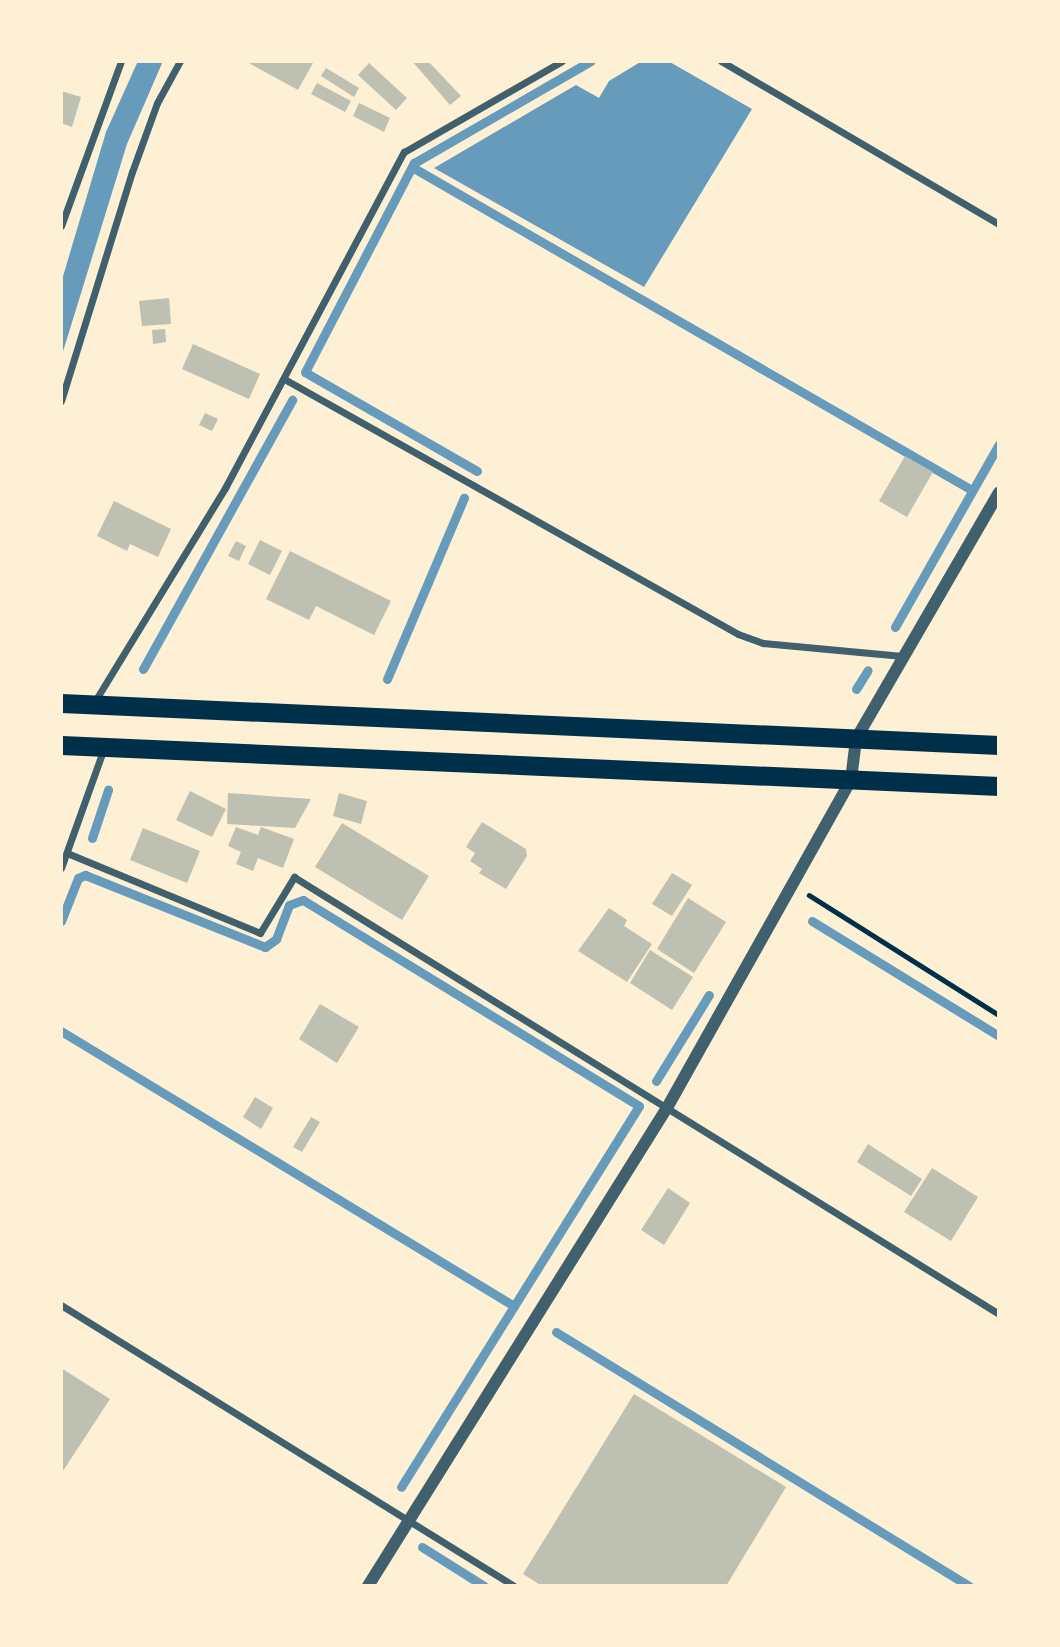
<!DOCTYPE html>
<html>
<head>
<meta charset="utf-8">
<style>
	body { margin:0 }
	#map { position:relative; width:1060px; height:1647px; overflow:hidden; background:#fdf0d5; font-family:"Open Sans",sans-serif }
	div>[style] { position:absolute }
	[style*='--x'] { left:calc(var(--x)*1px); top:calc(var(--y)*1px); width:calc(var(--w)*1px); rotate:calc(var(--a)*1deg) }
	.water>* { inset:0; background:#669bbc }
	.stream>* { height:9px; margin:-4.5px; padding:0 4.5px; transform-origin:4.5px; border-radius:4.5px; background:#669bbc }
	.building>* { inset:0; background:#bec0b2 }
	.path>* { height:4.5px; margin:-2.25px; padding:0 2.25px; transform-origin:2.25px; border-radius:2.25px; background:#003049 }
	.minor>* { height:7px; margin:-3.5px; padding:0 3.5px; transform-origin:3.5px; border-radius:3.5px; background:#3f606c }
	.tertiary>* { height:12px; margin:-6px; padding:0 6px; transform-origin:6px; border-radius:6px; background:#3f606c }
	.trunk>* { height:19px; margin:-9.5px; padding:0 9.5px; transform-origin:9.5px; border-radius:9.5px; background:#003049 }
	span { translate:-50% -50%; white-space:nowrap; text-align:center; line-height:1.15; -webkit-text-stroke:7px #fdf0d5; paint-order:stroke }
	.frame { position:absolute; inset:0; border:63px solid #fdf0d5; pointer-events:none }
</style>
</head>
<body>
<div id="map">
	<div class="water">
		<i style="clip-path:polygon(138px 61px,163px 61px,127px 144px,61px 358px,61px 283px,106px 132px)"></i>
		<i style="clip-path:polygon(642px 61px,668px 61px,752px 109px,644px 287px,434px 168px,576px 85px,599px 98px,609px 81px)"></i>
	</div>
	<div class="stream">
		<i style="--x:412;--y:167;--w:646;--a:29.98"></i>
		<i style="--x:477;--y:471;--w:198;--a:-150.1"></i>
		<i style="--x:305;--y:372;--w:236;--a:-62.5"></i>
		<i style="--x:414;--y:163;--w:204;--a:-30"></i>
		<i style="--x:895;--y:627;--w:210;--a:-60.4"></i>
		<i style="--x:143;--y:669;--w:308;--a:-61"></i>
		<i style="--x:387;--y:679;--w:197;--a:-67"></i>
		<i style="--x:856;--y:689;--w:22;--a:-58"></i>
		<i style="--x:92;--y:838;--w:51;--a:-71.6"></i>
		<i style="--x:61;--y:921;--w:46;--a:-68.4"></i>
		<i style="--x:78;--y:878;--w:8;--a:-23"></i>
		<i style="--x:85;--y:875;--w:194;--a:21.8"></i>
		<i style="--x:265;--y:947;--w:14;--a:-36"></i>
		<i style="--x:276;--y:939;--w:36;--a:-69"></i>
		<i style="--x:289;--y:905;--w:15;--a:-20"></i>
		<i style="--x:303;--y:900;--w:394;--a:31.5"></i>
		<i style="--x:639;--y:1106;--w:449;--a:122"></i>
		<i style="--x:812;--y:921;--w:220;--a:31.6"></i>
		<i style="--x:61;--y:1031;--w:530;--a:31.26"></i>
		<i style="--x:656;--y:1081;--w:101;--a:-58.4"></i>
		<i style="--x:556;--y:1332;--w:485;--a:31.6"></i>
		<i style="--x:422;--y:1547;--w:73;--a:32.2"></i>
	</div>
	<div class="building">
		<i style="clip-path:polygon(245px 61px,314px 61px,298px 90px)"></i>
		<i style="clip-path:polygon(412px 61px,428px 61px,461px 96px,450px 105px)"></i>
		<i style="clip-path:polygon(369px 63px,407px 98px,396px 110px,358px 75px)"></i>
		<i style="clip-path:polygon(326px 68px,359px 88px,354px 97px,321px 76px)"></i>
		<i style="clip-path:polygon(317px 83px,351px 101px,345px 112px,311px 94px)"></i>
		<i style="clip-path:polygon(61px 91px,81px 97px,72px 127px,61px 123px)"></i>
		<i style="clip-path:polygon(359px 103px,390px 118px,384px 132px,353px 116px)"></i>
		<i style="clip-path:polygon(169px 298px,171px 324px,142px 326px,139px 301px)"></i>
		<i style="clip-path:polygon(165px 329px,166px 342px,153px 344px,152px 330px)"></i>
		<i style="clip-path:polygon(193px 344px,260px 374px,249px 399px,182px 369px)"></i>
		<i style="clip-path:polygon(205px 413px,218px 419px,212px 431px,199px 425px)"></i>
		<i style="clip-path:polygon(905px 456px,933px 472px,907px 517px,879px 501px)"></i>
		<i style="clip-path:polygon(114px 501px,171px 529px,158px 557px,130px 544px,127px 551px,97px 536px)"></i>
		<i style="clip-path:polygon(260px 540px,282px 551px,270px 575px,248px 564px)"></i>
		<i style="clip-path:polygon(236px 541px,246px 546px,239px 561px,228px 556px)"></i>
		<i style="clip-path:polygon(290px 551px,391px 601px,374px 635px,316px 606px,309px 620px,266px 599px)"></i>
		<i style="clip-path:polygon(190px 791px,226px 809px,212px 837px,176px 820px)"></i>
		<i style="clip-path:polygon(228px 793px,311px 799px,295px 828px,227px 824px)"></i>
		<i style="clip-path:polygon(339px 793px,367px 801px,361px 824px,333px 816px)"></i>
		<i style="clip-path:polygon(482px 822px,526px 849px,527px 856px,506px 889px,479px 873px,482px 869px,470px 861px,475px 853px,466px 847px)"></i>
		<i style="clip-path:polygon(342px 823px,429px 876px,402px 920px,315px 867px)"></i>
		<i style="clip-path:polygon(236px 827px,258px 835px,261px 827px,294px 839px,283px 868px,258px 858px,253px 871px,236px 864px,241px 852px,228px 846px)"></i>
		<i style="clip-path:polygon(143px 828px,200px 851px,187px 883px,130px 860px)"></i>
		<i style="clip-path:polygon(672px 873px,692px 885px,672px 916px,652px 904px)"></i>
		<i style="clip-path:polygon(688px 898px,726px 922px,694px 973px,657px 949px)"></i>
		<i style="clip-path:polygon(609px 908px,627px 920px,624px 926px,652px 944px,627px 982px,578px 951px)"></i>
		<i style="clip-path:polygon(650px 950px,693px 977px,672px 1010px,630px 983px)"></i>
		<i style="clip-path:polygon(320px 1004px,359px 1027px,337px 1063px,299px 1039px)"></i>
		<i style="clip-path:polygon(255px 1097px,273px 1108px,261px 1129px,243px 1117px)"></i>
		<i style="clip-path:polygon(311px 1117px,320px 1122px,302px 1152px,293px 1147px)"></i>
		<i style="clip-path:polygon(868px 1144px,922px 1179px,911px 1196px,857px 1162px)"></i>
		<i style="clip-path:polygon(932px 1168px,978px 1197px,951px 1241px,904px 1212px)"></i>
		<i style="clip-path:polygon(668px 1188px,690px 1203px,664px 1245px,641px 1230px)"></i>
		<i style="clip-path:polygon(61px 1368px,110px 1399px,61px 1474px)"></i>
		<i style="clip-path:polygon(634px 1394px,786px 1487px,726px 1586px,542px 1586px,523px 1574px)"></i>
	</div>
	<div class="path">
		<i style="--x:809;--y:895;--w:225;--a:32.3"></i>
	</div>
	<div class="minor">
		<i style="--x:721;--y:61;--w:322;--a:30.4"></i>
		<i style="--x:61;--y:226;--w:176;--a:-70"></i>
		<i style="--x:286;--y:380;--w:518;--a:29.33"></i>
		<i style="--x:738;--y:634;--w:27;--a:20"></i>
		<i style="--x:763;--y:643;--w:140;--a:5.3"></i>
		<i style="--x:61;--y:401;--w:240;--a:-72.8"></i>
		<i style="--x:132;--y:172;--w:73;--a:-70.1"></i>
		<i style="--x:157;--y:103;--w:48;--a:-61.3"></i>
		<i style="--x:95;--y:701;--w:250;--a:-58.6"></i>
		<i style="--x:225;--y:488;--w:381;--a:-62"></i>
		<i style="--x:404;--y:152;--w:182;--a:-29.9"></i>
		<i style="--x:67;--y:853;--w:209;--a:22.5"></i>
		<i style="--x:260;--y:933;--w:66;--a:-58.7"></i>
		<i style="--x:294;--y:877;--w:829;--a:31.79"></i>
		<i style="--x:61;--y:868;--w:127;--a:-70.3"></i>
		<i style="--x:61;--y:1305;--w:533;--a:31.81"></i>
	</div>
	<div class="tertiary">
		<i style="--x:368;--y:1586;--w:566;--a:-57.99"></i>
		<i style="--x:668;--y:1106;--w:374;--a:-60.7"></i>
		<i style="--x:851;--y:780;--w:41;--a:-83"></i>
		<i style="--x:856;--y:739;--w:285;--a:-59.9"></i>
	</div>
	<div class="trunk">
		<i style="--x:61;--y:703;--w:939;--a:2.56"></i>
		<i style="--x:61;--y:745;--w:939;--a:2.5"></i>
	</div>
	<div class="frame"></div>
</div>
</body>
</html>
